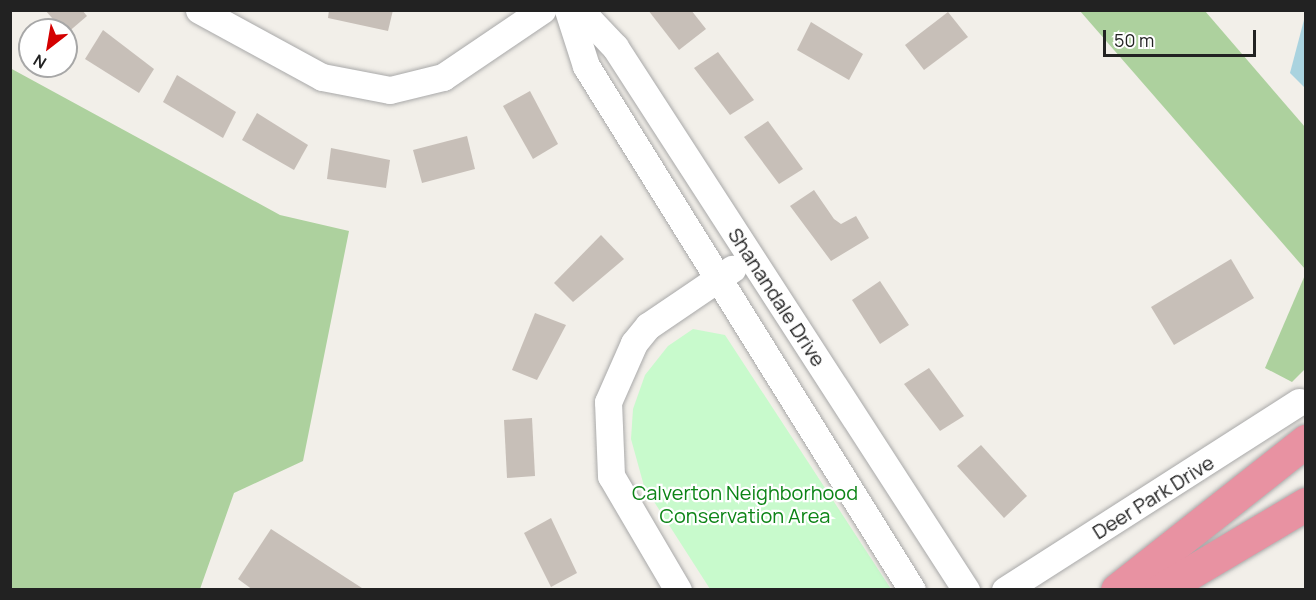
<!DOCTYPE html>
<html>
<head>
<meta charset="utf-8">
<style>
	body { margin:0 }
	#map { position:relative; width:1316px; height:600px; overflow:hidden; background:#f2efe9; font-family:Manrope,sans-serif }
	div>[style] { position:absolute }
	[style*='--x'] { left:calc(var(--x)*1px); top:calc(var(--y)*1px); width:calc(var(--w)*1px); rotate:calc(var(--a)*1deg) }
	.forest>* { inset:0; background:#add19e }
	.park>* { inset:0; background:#c8facc }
	.water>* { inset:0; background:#aad3df }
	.building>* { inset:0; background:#c7bfb8 }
	.roads { filter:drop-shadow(0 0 2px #a9a9a9) drop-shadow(0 0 2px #a9a9a9) }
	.minor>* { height:27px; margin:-13.5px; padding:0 13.5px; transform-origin:13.5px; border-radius:13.5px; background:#fff }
	.highway>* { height:33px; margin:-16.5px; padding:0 16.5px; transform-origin:16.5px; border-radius:16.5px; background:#e892a2 }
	span { translate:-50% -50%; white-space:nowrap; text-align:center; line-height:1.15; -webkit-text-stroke:4.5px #fff; paint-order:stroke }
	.street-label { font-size:20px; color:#222 }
	.park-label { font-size:20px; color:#0c8416 }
	.frame { position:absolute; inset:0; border:12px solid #222; pointer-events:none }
	.north { position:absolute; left:18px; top:18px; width:60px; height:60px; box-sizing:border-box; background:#fff; border:2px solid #a7a7a7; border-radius:50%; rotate:211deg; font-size:16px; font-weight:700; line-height:24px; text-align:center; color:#222 }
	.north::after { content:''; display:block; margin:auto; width:21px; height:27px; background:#d40000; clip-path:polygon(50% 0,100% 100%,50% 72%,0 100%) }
	.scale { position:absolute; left:1103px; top:30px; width:153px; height:27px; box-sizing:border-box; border:3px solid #222; border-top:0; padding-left:8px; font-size:18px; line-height:21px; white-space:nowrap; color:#222; -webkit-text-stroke:4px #fff; paint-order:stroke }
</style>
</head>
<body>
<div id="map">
	<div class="forest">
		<i style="clip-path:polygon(1080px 11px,1205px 11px,1305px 127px,1305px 269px)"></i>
		<i style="clip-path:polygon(10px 68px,280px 215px,349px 231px,303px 461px,234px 493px,200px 589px,11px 589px)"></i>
		<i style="clip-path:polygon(1305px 275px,1305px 369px,1292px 382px,1265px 368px)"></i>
	</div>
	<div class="park">
		<i style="clip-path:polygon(693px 329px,725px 335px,891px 589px,710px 589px,644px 486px,631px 439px,633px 409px,645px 375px,668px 346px)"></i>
	</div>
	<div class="water">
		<i style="clip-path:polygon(1305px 16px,1305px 88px,1290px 73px)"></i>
	</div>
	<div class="building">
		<i style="clip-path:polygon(45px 10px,82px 10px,87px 16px,66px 34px)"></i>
		<i style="clip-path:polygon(329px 10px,393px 10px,388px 31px,328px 18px)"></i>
		<i style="clip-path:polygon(648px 10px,691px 10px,706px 29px,679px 50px)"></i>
		<i style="clip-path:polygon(948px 12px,968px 37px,924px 70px,905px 45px)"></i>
		<i style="clip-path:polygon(811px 22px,863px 54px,849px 80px,797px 50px)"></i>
		<i style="clip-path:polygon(103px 30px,154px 69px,139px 93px,85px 59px)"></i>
		<i style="clip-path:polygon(718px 52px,754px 100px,730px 115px,694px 68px)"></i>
		<i style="clip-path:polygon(177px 75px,236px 112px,223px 138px,163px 102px)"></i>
		<i style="clip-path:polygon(530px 91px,558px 144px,533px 159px,503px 106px)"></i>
		<i style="clip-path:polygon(257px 113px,308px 145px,294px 170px,242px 140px)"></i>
		<i style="clip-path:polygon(768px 121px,803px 169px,779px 184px,744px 137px)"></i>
		<i style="clip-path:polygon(467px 136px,475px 169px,422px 183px,413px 150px)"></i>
		<i style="clip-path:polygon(331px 148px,390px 160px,386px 188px,327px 179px)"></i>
		<i style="clip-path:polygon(814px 190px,834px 219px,841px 224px,856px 216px,869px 238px,831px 261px,790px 206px)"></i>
		<i style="clip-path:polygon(601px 235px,624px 259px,573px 302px,554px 283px)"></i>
		<i style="clip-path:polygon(1231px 259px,1254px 298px,1174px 345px,1151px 307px)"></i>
		<i style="clip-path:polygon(880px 281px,909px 325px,880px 344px,852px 300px)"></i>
		<i style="clip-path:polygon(535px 313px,566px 325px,537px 380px,512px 370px)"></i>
		<i style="clip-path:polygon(929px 368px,964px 416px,940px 431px,904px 384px)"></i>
		<i style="clip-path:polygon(532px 418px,535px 476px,507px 478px,504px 420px)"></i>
		<i style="clip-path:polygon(981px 445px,1027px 496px,1004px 518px,957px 466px)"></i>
		<i style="clip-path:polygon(551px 518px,577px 573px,551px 587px,524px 533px)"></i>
		<i style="clip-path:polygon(271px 529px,365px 590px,253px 590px,238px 579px)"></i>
	</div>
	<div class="roads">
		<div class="minor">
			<i style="--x:199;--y:10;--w:140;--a:28.6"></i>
			<i style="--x:322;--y:77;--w:69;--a:10.8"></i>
			<i style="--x:390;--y:90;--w:55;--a:-13.8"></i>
			<i style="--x:443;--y:77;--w:120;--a:-34.1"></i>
			<i style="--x:568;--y:10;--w:59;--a:72.2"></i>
			<i style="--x:586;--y:66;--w:617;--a:58.11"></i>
			<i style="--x:580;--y:10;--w:51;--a:46.6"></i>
			<i style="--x:615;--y:47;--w:647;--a:57.12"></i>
			<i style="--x:678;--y:590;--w:132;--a:-120.4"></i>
			<i style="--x:611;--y:476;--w:74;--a:-92.3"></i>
			<i style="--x:608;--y:402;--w:64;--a:-66.2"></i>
			<i style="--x:634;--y:343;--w:22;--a:-51"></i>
			<i style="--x:648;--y:326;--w:102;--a:-34.2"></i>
			<i style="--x:1005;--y:590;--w:349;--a:-32.6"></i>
		</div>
		<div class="highway">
			<i style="--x:1117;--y:590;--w:241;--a:-38.3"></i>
			<i style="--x:1161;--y:590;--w:169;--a:-30.7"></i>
		</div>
	</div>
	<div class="street-label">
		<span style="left:777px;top:297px;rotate:57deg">Shanandale Drive</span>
		<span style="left:1153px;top:497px;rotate:-32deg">Deer Park Drive</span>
	</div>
	<div class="park-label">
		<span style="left:745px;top:504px">Calverton Neighborhood<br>Conservation Area</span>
	</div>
	<div class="frame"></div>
	<div class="north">N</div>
	<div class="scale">50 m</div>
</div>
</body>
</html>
